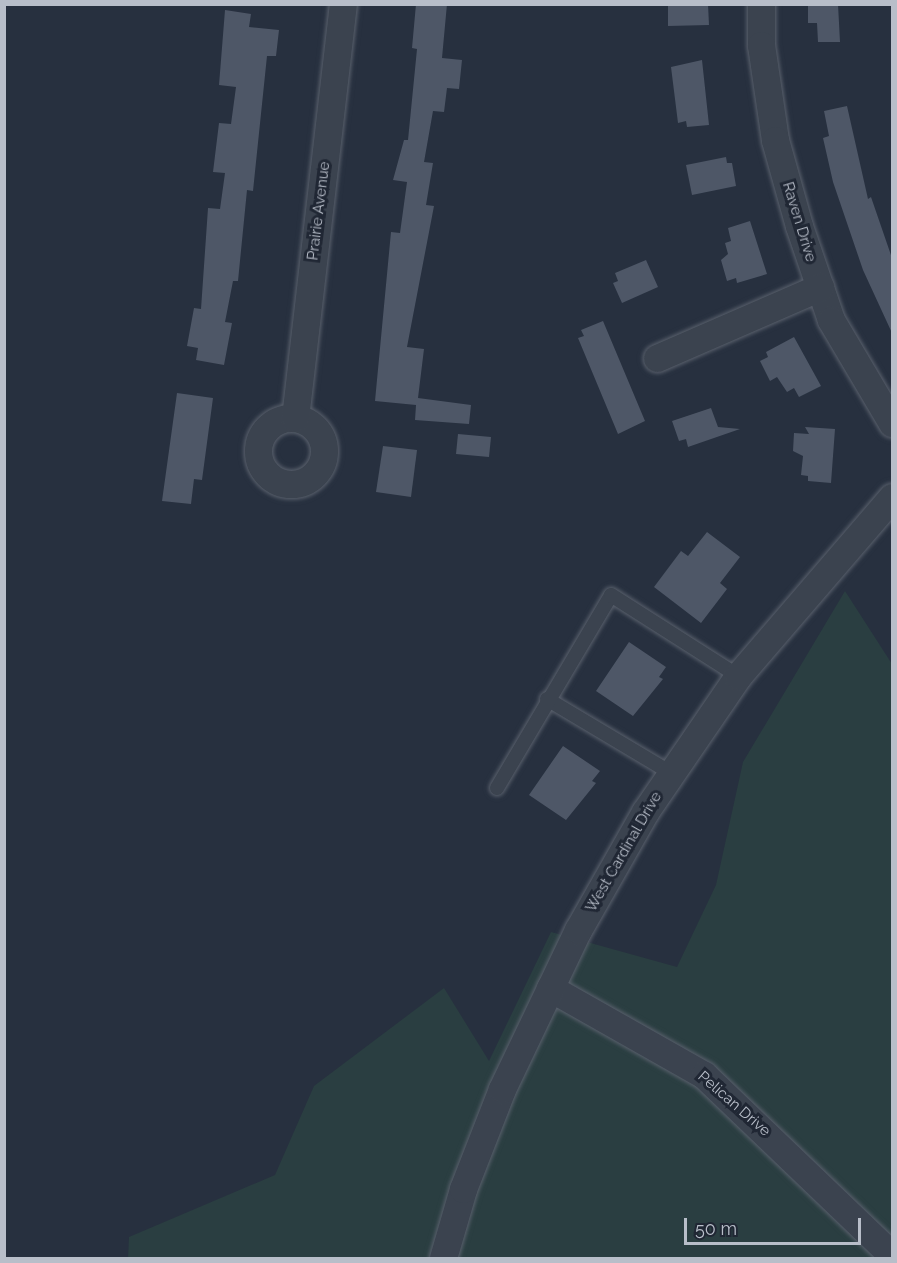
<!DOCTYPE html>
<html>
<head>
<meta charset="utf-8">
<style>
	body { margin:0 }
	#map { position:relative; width:897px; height:1263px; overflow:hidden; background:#27303f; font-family:Raleway,sans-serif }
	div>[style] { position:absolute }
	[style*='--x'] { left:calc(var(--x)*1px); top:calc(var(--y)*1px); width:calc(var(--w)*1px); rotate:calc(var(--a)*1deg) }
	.green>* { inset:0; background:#2a3e41 }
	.building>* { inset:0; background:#4e5767 }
	.roads { filter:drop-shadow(0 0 2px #59606c) drop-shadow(0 0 2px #59606c) }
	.service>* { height:14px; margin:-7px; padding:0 7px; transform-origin:7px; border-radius:7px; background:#3b434f }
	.minor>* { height:27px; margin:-13.5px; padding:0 13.5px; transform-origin:13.5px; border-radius:13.5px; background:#3b434f }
	.minor>.ring { margin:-13.5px; padding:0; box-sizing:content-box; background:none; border:27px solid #3b434f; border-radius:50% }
	span { translate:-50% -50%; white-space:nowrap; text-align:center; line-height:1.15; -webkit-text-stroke:6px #202734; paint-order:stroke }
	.street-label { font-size:15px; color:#b8bec9 }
	.frame { position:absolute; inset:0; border:6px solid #b8bec9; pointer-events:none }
	.scale { position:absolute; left:684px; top:1218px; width:177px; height:27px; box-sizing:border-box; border:3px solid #b8bec9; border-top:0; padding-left:8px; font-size:18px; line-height:21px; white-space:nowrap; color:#b8bec9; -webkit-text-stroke:4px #202734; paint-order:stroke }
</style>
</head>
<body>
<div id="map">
	<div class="green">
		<i style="clip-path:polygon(845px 591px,892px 664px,892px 1258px,128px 1258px,129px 1237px,275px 1175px,314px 1086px,444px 988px,489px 1061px,551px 932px,677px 967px,716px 885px,743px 762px)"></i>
	</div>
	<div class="building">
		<i style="clip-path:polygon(416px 4px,447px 4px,442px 58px,462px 60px,459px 89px,447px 88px,444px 112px,433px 111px,424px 162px,433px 163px,426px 205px,434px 206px,407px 347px,424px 349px,418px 398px,471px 405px,469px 424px,415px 420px,416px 405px,375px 401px,391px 232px,400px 233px,407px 182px,393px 180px,404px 140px,408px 140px,417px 49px,412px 48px)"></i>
		<i style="clip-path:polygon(668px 4px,708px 4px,709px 25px,668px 26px)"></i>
		<i style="clip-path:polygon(808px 4px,838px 4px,840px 42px,818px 42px,817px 23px,808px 23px)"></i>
		<i style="clip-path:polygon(225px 10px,251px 14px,249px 27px,279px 30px,276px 56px,267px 56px,253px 191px,247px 190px,238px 281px,233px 281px,225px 322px,232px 323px,224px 365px,196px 360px,198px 348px,187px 346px,194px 308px,201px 309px,208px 208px,220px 209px,225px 173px,213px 172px,219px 123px,231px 124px,236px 87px,219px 85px)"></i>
		<i style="clip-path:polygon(702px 60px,709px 125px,687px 127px,686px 121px,678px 123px,671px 67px)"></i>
		<i style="clip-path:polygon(847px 106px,868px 199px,871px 197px,892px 258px,892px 333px,863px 270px,833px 182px,823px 138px,829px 136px,824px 111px)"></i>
		<i style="clip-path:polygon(726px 157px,727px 163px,732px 163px,736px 186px,692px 195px,686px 165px)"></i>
		<i style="clip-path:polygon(750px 221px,767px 274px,737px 283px,736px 278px,727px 281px,721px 260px,728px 254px,725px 243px,731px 241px,728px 228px)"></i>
		<i style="clip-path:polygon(646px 260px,658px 287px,622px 303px,613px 283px,618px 281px,615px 273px)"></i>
		<i style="clip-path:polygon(603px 321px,645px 421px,618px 434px,578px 338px,584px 336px,581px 330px)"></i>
		<i style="clip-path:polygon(794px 337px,821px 386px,799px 397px,794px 388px,787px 392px,777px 377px,770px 381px,760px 361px,768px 357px,766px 352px)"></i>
		<i style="clip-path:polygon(177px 393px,213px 398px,202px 480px,194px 479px,191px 504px,162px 501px)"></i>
		<i style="clip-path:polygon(711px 408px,718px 427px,740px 429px,688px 447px,686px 439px,679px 441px,672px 421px)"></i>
		<i style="clip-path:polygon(805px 427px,835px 429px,831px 483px,808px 481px,808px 476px,801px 475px,803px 456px,793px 451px,794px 433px,809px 434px)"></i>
		<i style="clip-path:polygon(458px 434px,491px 437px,489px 457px,456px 454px)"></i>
		<i style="clip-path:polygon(383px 446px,417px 450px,411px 497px,376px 492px)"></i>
		<i style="clip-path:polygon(707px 532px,740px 557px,720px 583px,727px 589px,701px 623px,654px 587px,681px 551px,688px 556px)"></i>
		<i style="clip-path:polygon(629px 642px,666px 667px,659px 677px,663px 679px,633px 716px,596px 691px)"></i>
		<i style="clip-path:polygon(563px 746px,600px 771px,592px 781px,596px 783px,566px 820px,529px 795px)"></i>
	</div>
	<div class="roads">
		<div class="service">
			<i style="--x:547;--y:699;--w:144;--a:30.8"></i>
			<i style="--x:497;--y:788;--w:224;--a:-59.4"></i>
			<i style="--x:611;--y:595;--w:151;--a:32.5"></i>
		</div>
		<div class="minor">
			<i style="--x:761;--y:4;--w:41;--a:90"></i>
			<i style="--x:761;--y:45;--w:96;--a:81.6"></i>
			<i style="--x:775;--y:140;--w:89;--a:74.4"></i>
			<i style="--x:799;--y:226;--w:99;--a:71.2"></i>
			<i style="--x:831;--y:320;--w:120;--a:59.4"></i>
			<i style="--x:657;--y:358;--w:178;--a:-23.5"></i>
			<i class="ring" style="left:258px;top:418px;width:39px;height:39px"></i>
			<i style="--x:295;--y:418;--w:417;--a:-83.4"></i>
			<i style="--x:550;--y:988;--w:177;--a:29.5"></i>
			<i style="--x:704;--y:1075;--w:260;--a:43.8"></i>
			<i style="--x:443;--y:1258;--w:72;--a:-73.8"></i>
			<i style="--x:463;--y:1189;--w:107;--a:-68.7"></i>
			<i style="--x:502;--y:1089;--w:176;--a:-64.5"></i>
			<i style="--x:578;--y:930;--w:136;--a:-60.4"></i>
			<i style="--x:645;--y:812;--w:165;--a:-55.6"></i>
			<i style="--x:738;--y:676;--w:236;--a:-49.3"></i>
		</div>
	</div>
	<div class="street-label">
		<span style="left:319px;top:211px;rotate:-83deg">Prairie Avenue</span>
		<span style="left:799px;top:222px;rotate:73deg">Raven Drive</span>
		<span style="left:624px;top:852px;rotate:-60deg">West Cardinal Drive</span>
		<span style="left:734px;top:1104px;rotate:41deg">Pelican Drive</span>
	</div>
	<div class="frame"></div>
	<div class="scale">50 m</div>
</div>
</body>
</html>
